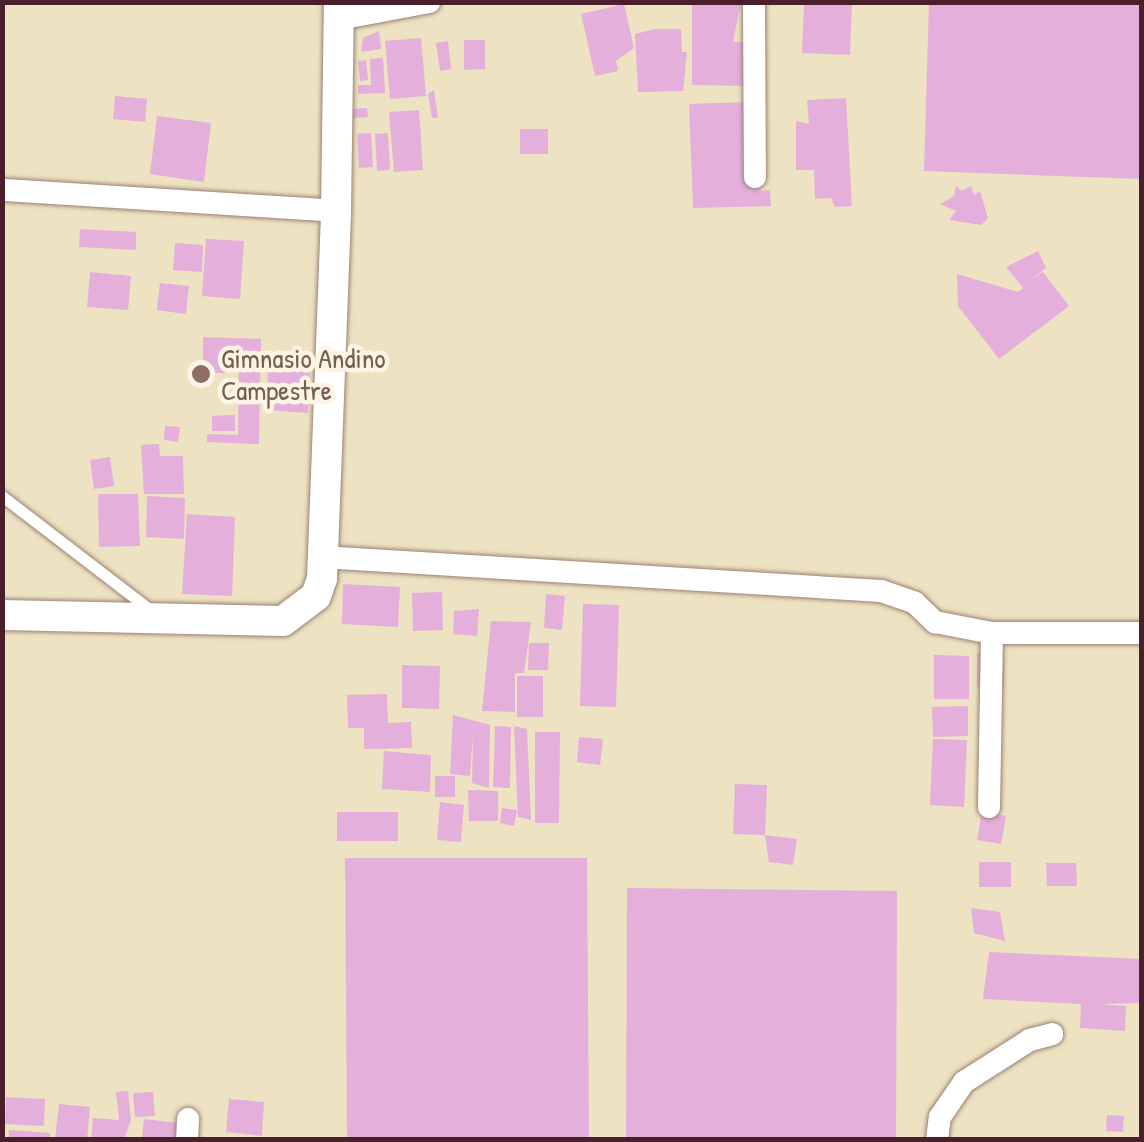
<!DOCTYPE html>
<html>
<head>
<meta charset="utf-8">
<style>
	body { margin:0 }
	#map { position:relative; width:1144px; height:1142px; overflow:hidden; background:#ede2c1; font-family:"Patrick Hand",sans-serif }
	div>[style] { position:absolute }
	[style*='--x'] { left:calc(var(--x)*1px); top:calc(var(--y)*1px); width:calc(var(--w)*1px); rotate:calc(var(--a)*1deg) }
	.building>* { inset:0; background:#e5afdb }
	.roads { filter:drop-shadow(0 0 2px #9c8076) drop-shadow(0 0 2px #9c8076) }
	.service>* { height:11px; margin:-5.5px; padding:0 5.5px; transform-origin:5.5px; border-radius:5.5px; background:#fff }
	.minor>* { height:22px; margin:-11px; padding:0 11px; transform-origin:11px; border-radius:11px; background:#fff }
	.tertiary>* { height:30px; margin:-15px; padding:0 15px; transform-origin:15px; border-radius:15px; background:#fff }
	.dots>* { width:28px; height:28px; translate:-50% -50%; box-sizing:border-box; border:5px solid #fcf5e5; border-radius:50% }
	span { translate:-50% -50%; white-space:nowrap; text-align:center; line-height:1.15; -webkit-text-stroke:9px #fcf5e5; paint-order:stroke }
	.education-label { font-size:28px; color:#785e54 }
	.left { translate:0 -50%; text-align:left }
	.frame { position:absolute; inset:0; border:5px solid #4a1f2b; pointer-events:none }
</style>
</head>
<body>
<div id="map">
	<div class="building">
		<i style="clip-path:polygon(692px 2px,741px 2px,733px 42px,748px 42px,748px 86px,692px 85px)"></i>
		<i style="clip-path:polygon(804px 2px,852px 2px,850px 55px,802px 53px)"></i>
		<i style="clip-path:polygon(929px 2px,1142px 2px,1142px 179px,924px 171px)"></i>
		<i style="clip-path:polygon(624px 4px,634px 48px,616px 61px,618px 71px,595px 76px,581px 14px)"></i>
		<i style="clip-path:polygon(655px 29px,681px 29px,682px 52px,687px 52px,683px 91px,638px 92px,635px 34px)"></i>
		<i style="clip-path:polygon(379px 31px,381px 49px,361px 52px,363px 38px)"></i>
		<i style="clip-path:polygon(421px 38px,426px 96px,390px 99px,385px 41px)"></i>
		<i style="clip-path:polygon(464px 40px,485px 40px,485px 69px,464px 70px)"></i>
		<i style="clip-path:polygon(448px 41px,451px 69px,440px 71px,436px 43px)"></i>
		<i style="clip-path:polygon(383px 58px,385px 93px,358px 94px,358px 85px,371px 85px,370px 59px)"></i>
		<i style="clip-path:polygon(366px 60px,368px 80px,360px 81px,358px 61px)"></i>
		<i style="clip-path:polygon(434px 90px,438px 118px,432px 118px,428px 94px)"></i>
		<i style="clip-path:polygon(115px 96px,147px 99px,145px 122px,113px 119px)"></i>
		<i style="clip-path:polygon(846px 98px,852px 206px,835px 207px,831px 198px,815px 199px,814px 170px,796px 170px,796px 121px,809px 124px,807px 100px)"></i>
		<i style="clip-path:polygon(750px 102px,761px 191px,770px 190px,771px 206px,693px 208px,689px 104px)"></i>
		<i style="clip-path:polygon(367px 108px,368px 117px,353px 118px,350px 109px)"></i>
		<i style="clip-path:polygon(419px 110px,423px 170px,394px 172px,389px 112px)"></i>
		<i style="clip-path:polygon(157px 116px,211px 123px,204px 182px,150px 174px)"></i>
		<i style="clip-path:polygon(520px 129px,548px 129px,548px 154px,520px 154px)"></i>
		<i style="clip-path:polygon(371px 133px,373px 167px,359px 168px,357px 134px)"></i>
		<i style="clip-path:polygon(388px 133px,390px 170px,377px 171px,375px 134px)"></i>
		<i style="clip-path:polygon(956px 186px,962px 191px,971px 186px,974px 195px,980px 191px,988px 218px,981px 225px,949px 220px,956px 211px,940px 204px,954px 196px)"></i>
		<i style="clip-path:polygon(80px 229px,136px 232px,136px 250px,79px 247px)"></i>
		<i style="clip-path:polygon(206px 239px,244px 241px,240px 299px,202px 296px)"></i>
		<i style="clip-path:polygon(175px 243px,203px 245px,202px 272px,173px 270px)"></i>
		<i style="clip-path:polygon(1038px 251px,1046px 268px,1031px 280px,1043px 272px,1069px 306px,999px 359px,958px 306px,957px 274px,1018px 292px,1023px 288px,1006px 267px)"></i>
		<i style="clip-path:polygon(90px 272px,131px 276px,128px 310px,87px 307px)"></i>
		<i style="clip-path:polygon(160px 283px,189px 286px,186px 314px,157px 310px)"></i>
		<i style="clip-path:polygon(203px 337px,261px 339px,259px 444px,207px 442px,207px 434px,238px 435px,239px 355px,225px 354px,225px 373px,203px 373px)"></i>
		<i style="clip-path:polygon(268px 369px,310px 371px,308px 413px,266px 410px)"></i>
		<i style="clip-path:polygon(235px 415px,235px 431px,212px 431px,212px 416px)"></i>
		<i style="clip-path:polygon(165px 426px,180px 427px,178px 442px,164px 440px)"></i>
		<i style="clip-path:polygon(159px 444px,160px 456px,183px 456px,184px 494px,144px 494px,141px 445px)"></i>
		<i style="clip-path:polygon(110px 457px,114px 486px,94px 489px,90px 460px)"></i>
		<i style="clip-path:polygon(98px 494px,138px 494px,140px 546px,99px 547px)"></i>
		<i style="clip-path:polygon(147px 496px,185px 498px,184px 539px,146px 537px)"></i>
		<i style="clip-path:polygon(187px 514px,235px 517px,232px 596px,182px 594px)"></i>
		<i style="clip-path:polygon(343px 584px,400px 587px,398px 627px,342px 624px)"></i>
		<i style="clip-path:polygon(442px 592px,443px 630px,413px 631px,412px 593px)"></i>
		<i style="clip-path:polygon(546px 594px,565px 596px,562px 630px,544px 628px)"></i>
		<i style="clip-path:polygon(583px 604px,619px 605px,616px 707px,580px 706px)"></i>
		<i style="clip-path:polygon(479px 609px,477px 636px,453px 634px,454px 611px)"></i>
		<i style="clip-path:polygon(491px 621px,531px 622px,524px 673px,515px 673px,515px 712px,482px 711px)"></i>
		<i style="clip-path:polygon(529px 643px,549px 643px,548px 670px,528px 670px)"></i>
		<i style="clip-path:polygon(977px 653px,1004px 653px,1004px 687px,977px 687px)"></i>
		<i style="clip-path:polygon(934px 655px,969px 656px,969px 699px,934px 699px)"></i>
		<i style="clip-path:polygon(402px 665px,440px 666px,439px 709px,402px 708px)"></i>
		<i style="clip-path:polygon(517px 676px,543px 676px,543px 717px,517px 717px)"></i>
		<i style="clip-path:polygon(387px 694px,388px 723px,411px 722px,412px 748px,364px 749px,364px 728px,348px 728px,347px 695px)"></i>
		<i style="clip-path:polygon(968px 706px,968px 736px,933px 737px,932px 707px)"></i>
		<i style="clip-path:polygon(453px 715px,490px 725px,489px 788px,472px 783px,473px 735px,470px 776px,450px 774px)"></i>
		<i style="clip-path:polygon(495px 726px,511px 727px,510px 788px,493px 787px)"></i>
		<i style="clip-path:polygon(514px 726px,527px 729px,531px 820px,518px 817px)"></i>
		<i style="clip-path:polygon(535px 732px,560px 732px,559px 823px,535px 823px)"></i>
		<i style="clip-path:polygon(579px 737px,603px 739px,600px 765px,577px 762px)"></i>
		<i style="clip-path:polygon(933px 739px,967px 740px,964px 807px,930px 805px)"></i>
		<i style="clip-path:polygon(384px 751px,431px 755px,430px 792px,382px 789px)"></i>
		<i style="clip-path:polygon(435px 776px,455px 776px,455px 797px,435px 797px)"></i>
		<i style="clip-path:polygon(735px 784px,767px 785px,765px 835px,733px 834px)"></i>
		<i style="clip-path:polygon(468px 790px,498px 791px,498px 821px,469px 821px)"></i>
		<i style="clip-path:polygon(440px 802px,464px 805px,461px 842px,437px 840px)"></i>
		<i style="clip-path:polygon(502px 808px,517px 810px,514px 826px,500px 823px)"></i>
		<i style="clip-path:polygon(982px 811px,1006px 816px,1001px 844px,977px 840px)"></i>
		<i style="clip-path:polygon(337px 812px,398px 812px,398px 841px,337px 841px)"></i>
		<i style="clip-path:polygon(765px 835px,797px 839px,793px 865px,769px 862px)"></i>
		<i style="clip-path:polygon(345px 858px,587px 858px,589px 1140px,347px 1140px)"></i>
		<i style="clip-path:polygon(979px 862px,1011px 862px,1011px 887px,979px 887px)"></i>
		<i style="clip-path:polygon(1046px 863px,1076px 863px,1077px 886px,1047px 886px)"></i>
		<i style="clip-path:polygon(627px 888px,897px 891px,896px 1140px,626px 1140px)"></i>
		<i style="clip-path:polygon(971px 908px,1000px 912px,1005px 941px,974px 933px)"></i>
		<i style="clip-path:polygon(989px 952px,1142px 959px,1142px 1003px,1100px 1004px,1126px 1006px,1125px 1031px,1080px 1028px,1081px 1004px,983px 999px)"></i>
		<i style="clip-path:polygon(128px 1091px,131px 1120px,124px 1140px,91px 1140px,93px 1118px,119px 1120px,116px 1092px)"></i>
		<i style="clip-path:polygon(153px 1092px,155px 1116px,135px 1117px,133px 1093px)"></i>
		<i style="clip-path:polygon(6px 1097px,45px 1099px,44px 1126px,5px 1124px)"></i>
		<i style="clip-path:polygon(229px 1099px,264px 1102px,262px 1136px,226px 1132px)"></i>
		<i style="clip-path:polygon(59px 1104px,90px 1107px,87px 1140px,55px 1140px)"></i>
		<i style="clip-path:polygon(1107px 1115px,1124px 1116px,1123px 1132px,1106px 1131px)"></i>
		<i style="clip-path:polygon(144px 1119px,178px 1123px,177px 1140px,142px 1140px)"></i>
		<i style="clip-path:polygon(9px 1130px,50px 1133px,50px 1140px,9px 1140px)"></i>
	</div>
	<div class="roads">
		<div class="service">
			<i style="--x:2;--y:496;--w:190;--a:37.5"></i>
		</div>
		<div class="minor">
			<i style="--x:754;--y:2;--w:175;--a:89.7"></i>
			<i style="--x:339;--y:19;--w:92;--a:-10.7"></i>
			<i style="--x:4;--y:190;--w:333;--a:3.6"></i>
			<i style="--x:321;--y:557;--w:561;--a:3.47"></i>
			<i style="--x:881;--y:591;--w:36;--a:19"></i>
			<i style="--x:915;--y:603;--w:28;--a:44"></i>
			<i style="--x:935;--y:622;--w:58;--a:10.9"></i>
			<i style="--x:992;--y:633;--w:150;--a:0"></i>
			<i style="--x:989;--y:807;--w:174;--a:-89"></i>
			<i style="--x:187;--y:1140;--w:21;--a:-87"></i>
			<i style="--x:937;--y:1140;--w:23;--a:-83"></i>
			<i style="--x:940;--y:1117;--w:42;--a:-55.6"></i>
			<i style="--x:964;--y:1082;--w:78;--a:-32.5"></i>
			<i style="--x:1030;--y:1040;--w:23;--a:-15"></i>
		</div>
		<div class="tertiary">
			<i style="--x:2;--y:615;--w:281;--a:1.2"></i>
			<i style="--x:283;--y:621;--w:41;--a:-37.1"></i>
			<i style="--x:316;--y:596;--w:18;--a:-71"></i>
			<i style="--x:322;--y:579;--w:368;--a:-87.8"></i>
			<i style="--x:336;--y:211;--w:209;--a:-89.2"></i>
		</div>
	</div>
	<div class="dots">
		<i style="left:201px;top:374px;background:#8d6e63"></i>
	</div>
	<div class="education-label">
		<span class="left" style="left:221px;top:374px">Gimnasio Andino<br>Campestre</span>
	</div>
	<div class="frame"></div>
</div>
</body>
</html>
